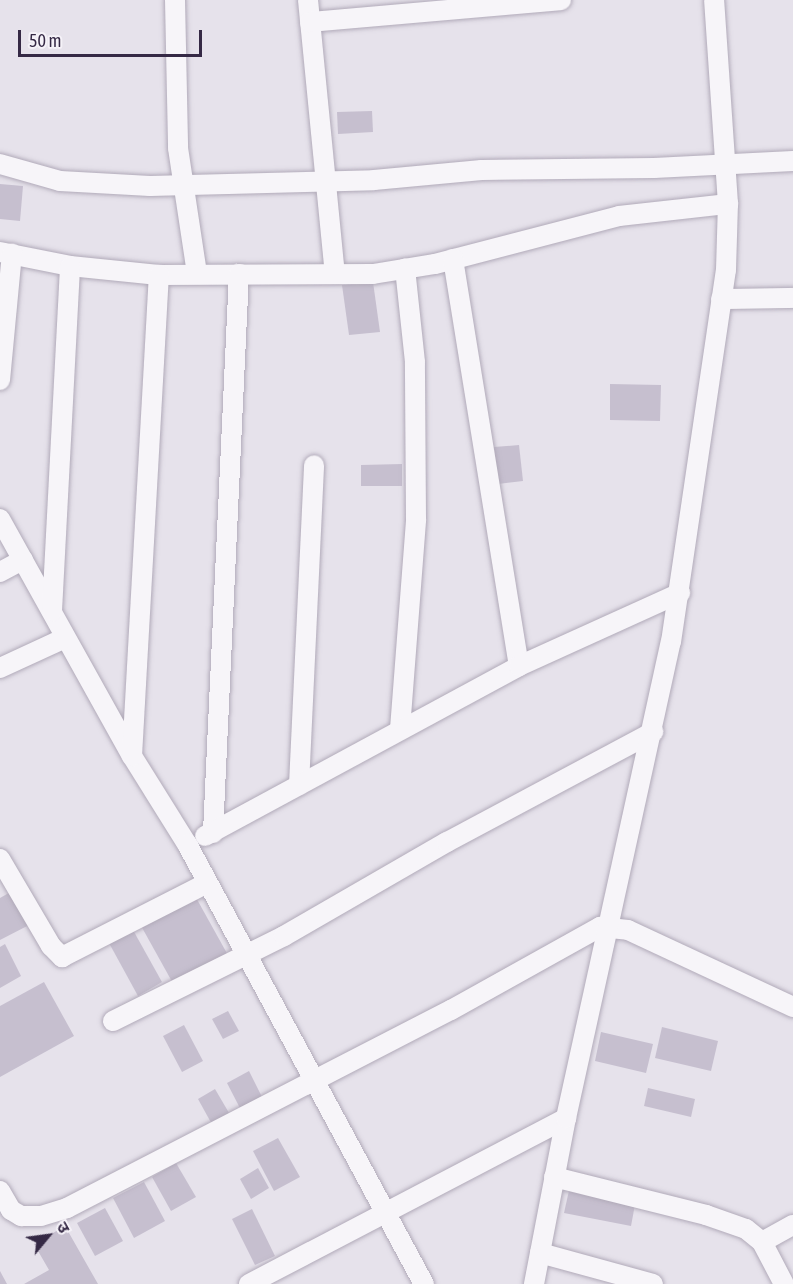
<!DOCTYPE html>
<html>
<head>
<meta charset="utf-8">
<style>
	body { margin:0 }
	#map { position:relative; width:793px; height:1284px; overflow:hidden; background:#e6e2eb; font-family:"Asap Condensed","Noto Sans Devanagari",sans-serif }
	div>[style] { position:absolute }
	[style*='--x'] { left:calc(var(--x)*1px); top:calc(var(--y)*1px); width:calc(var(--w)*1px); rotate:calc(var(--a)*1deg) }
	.building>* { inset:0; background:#c6bfcf }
	.roads { filter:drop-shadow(0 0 2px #b1aab9) drop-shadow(0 0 2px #b1aab9) }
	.street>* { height:20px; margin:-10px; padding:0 10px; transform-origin:10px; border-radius:10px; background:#f7f5f9 }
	span { translate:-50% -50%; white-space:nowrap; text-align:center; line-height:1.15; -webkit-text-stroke:4.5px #f5f2f8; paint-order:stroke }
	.north { position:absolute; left:18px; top:1206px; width:60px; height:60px; -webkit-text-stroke:4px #f5f2f8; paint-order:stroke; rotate:61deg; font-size:16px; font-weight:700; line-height:24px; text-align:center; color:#352945 }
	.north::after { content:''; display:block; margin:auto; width:21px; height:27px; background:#352945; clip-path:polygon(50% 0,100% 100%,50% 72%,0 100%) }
	.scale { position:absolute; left:18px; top:30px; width:184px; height:27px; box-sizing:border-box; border:3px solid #352945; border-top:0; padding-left:8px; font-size:18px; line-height:21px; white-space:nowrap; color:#352945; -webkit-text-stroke:4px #f5f2f8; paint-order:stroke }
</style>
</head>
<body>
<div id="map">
	<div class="building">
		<i style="clip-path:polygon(372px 111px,373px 132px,338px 134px,337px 112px)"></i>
		<i style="clip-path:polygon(0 184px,23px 186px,20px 221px,0 219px)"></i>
		<i style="clip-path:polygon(373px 282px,380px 332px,349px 335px,342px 285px)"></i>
		<i style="clip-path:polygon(610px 384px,661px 385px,660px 421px,610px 420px)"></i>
		<i style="clip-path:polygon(519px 445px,523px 481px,498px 484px,494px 447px)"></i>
		<i style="clip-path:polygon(402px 464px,402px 486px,361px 486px,361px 465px)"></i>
		<i style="clip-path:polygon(14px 890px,31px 924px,0 940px,0 898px)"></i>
		<i style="clip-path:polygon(194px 894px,229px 957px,175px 987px,140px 924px)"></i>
		<i style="clip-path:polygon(133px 930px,162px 982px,138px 996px,109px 943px)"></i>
		<i style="clip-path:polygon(5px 944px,21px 976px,0 988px,0 947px)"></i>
		<i style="clip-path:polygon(44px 982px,74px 1036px,0 1077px,0 1006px)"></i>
		<i style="clip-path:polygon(228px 1011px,239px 1031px,223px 1039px,212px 1019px)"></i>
		<i style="clip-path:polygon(184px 1025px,203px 1061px,182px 1072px,163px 1036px)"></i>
		<i style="clip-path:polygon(662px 1027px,718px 1041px,711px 1071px,655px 1058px)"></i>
		<i style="clip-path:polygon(601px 1032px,653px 1044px,646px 1073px,595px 1061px)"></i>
		<i style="clip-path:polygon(249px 1071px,264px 1101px,242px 1112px,227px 1083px)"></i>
		<i style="clip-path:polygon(648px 1088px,695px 1099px,691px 1117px,644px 1106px)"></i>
		<i style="clip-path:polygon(215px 1089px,232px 1118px,214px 1128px,198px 1099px)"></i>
		<i style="clip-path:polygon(278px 1138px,300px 1177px,274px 1191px,253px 1151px)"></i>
		<i style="clip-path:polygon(176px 1163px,196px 1197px,171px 1211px,152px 1177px)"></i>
		<i style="clip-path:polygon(258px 1168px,269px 1188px,251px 1199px,240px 1179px)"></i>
		<i style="clip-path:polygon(144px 1182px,165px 1221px,134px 1238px,113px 1198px)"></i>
		<i style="clip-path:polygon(570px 1186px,636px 1199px,631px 1226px,564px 1213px)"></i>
		<i style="clip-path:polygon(105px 1208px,123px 1241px,95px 1256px,77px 1223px)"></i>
		<i style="clip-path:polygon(252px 1209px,275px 1256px,255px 1265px,232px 1219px)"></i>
		<i style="clip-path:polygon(65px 1226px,98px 1284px,24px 1284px,49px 1270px,34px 1244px)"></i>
		<i style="clip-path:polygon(0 1271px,7px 1284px,0 1284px)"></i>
	</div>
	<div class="roads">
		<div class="street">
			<i style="--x:175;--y:0;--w:148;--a:88.8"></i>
			<i style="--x:178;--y:148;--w:127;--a:81.4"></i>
			<i style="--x:308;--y:0;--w:275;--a:84.4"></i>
			<i style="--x:310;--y:22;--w:252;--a:-5"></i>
			<i style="--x:0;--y:164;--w:62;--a:15.8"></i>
			<i style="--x:60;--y:181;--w:90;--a:3.2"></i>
			<i style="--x:150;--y:186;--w:224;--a:-1.5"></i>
			<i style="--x:374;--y:180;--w:108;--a:-5.3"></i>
			<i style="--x:482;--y:170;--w:172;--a:-0.7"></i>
			<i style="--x:654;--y:168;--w:139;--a:-2.9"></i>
			<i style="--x:0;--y:252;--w:71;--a:11.3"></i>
			<i style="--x:70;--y:266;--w:89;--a:5.8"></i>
			<i style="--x:159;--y:275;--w:214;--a:-0.3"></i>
			<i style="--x:373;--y:274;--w:63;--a:-9.2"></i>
			<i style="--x:435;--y:264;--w:190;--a:-14.6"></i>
			<i style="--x:619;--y:216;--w:110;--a:-6.3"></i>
			<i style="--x:453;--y:259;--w:412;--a:80.8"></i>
			<i style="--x:721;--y:299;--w:72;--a:-0.8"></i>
			<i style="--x:0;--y:380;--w:127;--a:-84.6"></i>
			<i style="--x:0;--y:519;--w:271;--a:60.9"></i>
			<i style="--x:132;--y:756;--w:104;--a:58"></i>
			<i style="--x:187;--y:844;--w:500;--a:61.7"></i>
			<i style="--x:0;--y:572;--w:26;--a:-28"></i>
			<i style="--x:52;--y:611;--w:345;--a:-87"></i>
			<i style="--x:0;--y:668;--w:72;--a:-24.8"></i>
			<i style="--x:400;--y:729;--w:211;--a:-85.6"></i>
			<i style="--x:416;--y:519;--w:157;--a:-90.4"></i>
			<i style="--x:415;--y:362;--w:94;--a:-96.1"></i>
			<i style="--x:132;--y:756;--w:482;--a:-86.8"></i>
			<i style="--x:299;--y:785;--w:320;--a:-87.3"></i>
			<i style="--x:213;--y:833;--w:560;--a:-87.34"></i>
			<i style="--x:205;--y:836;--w:357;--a:-28.4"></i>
			<i style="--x:519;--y:666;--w:177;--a:-24.4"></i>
			<i style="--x:0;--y:859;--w:101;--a:59.6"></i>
			<i style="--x:51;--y:946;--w:16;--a:45"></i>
			<i style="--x:62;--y:957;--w:163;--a:-27"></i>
			<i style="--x:113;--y:1021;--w:191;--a:-26.4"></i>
			<i style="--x:284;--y:936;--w:188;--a:-30"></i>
			<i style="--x:447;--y:842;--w:234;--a:-28.1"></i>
			<i style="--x:554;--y:1177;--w:157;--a:14"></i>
			<i style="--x:706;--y:1215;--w:42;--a:19.3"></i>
			<i style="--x:746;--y:1229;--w:21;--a:39"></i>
			<i style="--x:762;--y:1242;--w:47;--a:62.4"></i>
			<i style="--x:0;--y:1191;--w:22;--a:60"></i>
			<i style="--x:11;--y:1210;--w:12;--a:31"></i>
			<i style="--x:21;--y:1216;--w:20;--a:0"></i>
			<i style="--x:41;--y:1216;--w:27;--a:-17"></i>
			<i style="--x:67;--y:1208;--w:432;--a:-27.3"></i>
			<i style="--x:451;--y:1010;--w:171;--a:-29.1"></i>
			<i style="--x:600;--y:927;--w:28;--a:6"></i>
			<i style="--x:628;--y:930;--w:182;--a:25"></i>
			<i style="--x:762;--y:1242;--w:35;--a:-29"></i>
			<i style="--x:540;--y:1253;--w:117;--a:15.3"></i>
			<i style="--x:249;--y:1284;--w:358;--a:-27.6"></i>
			<i style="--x:534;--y:1284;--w:169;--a:-79.1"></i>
			<i style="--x:566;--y:1118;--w:487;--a:-77.6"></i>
			<i style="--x:671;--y:642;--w:376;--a:-81.6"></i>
			<i style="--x:726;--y:270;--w:66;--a:-88.3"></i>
			<i style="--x:728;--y:204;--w:204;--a:-93.9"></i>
		</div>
	</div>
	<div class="north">उ</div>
	<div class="scale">50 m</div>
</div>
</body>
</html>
